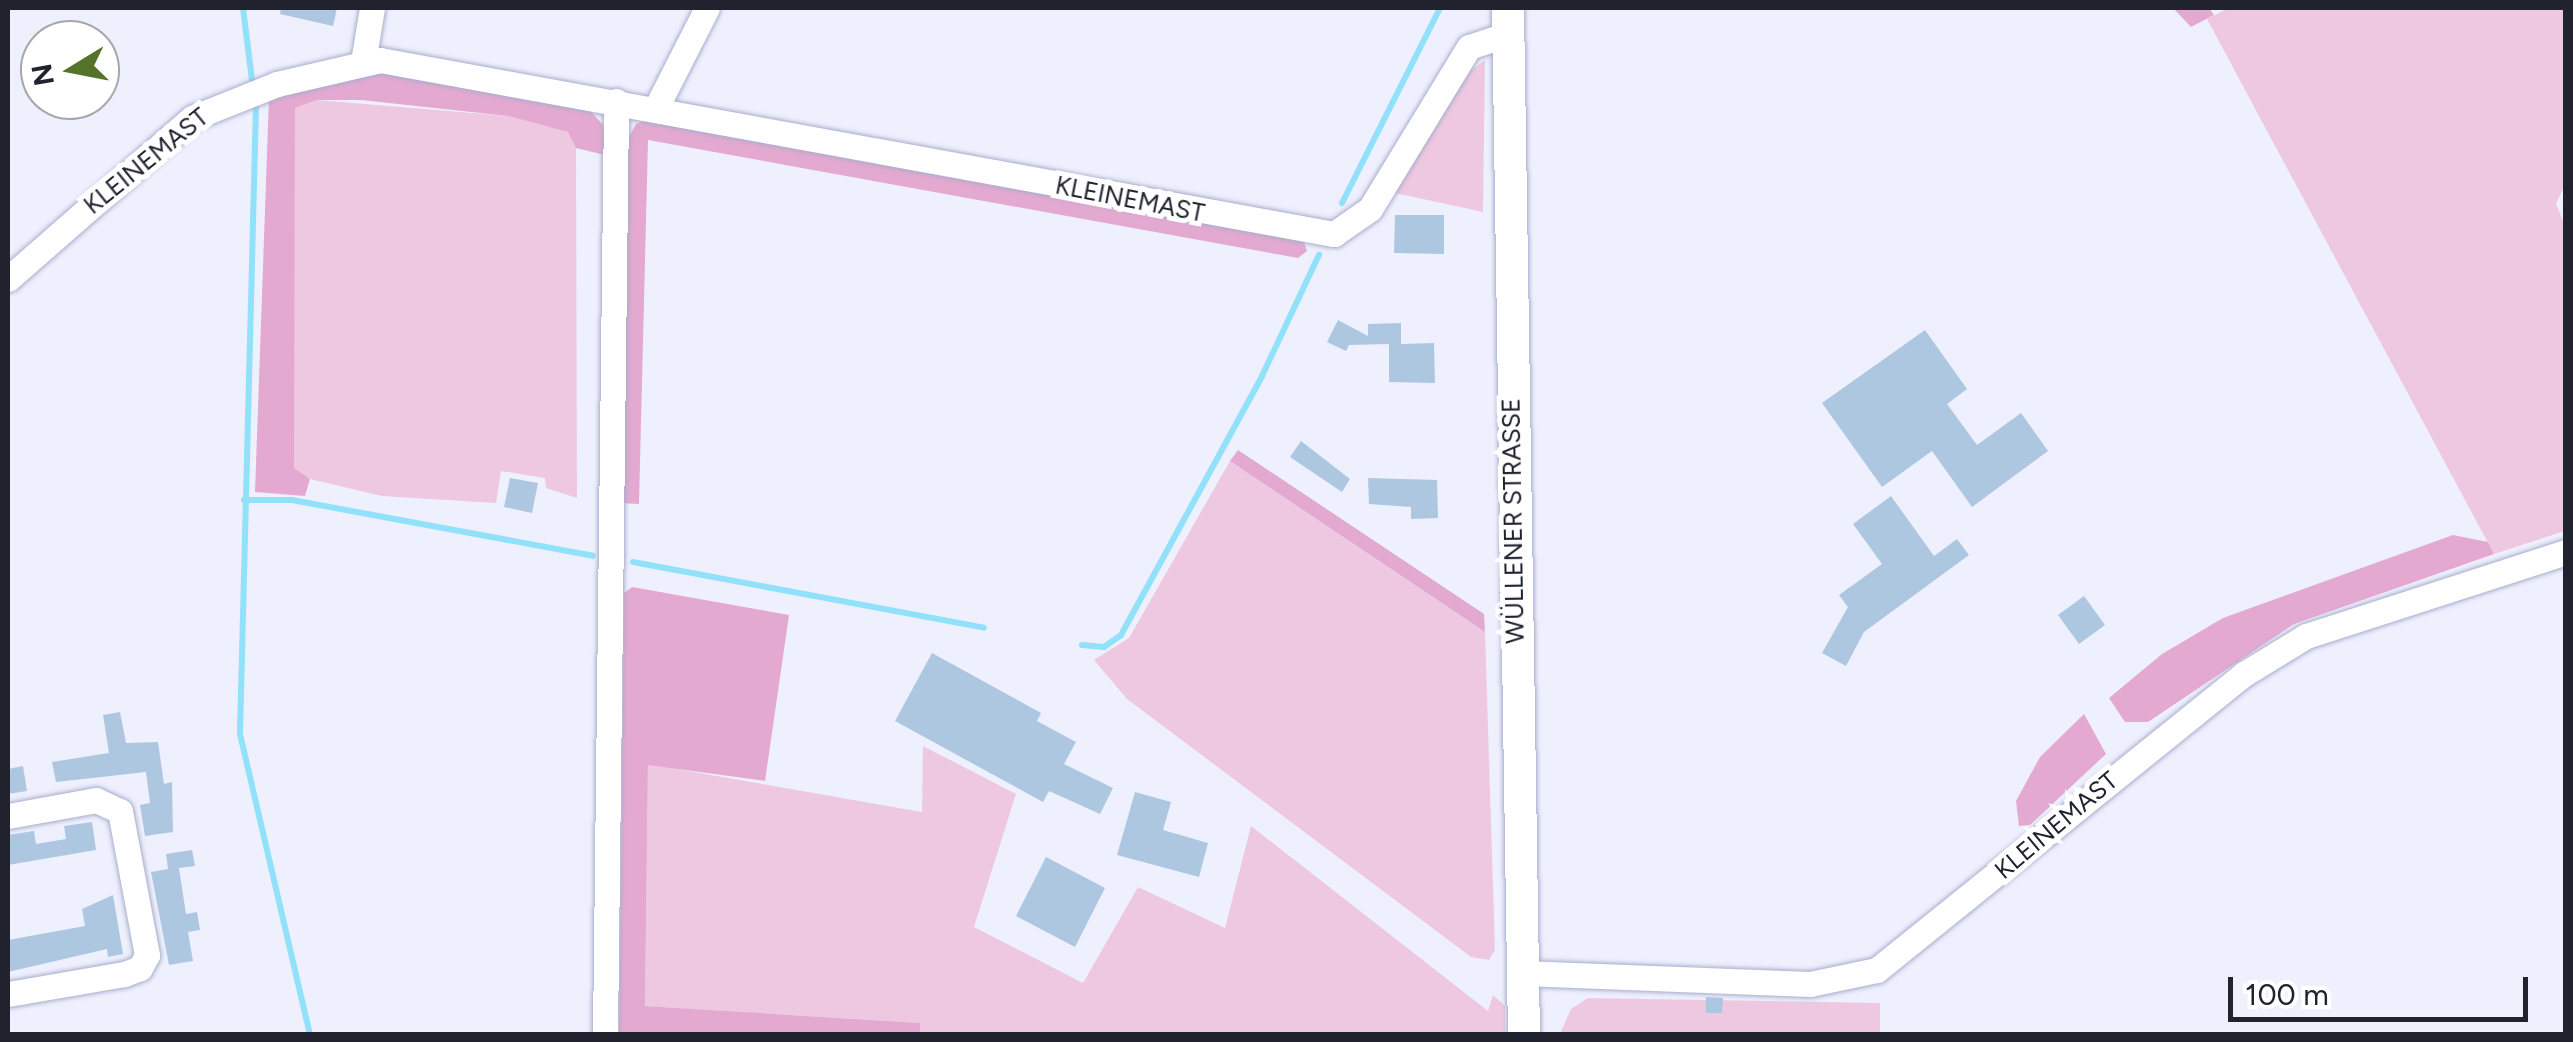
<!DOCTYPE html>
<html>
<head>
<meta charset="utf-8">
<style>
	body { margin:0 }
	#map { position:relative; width:2573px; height:1042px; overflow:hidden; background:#eef0fe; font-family:Figtree,sans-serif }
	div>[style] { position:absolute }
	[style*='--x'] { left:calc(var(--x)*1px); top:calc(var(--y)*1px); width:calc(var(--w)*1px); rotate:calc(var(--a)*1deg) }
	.green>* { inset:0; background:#eec8e1 }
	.forest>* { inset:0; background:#e4a9d1 }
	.stream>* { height:6px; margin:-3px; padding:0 3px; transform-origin:3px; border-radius:3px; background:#90e1f9 }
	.building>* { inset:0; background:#aec7e1 }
	.roads { filter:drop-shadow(0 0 2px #a8adcc) drop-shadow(0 0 2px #a8adcc) }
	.minor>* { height:25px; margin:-12.5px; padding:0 12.5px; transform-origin:12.5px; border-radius:12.5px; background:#fff }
	.major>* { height:32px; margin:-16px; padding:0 16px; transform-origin:16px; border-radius:16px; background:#fff }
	span { translate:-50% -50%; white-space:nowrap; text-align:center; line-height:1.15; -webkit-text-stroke:10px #fff; paint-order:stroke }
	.street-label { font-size:25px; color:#20222e }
	.frame { position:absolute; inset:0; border:10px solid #20222e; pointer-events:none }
	.north { position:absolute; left:20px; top:20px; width:100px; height:100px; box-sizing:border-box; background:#fff; border:2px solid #a6a7ab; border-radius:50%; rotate:260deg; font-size:28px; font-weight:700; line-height:40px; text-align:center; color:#20222e }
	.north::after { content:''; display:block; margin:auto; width:35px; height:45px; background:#557429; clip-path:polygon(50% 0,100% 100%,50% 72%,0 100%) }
	.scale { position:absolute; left:2228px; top:977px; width:300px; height:45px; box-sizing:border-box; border:5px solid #20222e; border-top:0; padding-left:12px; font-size:30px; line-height:35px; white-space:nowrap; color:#20222e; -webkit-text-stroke:8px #fff; paint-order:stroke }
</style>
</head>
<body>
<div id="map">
	<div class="green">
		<i style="clip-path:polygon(2229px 8px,2565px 8px,2565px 184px,2556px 204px,2566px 228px,2565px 531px,2494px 554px,2207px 19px)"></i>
		<i style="clip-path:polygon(1485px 60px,1483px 212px,1395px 193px,1465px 75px)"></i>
		<i style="clip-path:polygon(317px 100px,508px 116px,569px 132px,576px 148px,577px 498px,546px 488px,545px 478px,501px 471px,496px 503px,382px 496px,310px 479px,294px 469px,291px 127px,295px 108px)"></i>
		<i style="clip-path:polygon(1230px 461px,1485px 632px,1495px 950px,1489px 960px,1471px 957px,1127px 699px,1094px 660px,1129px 638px)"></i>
		<i style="clip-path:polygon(923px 746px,1016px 794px,974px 927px,1083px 983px,1138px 887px,1225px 928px,1251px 826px,1488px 1011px,1493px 995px,1505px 1006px,1505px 1034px,920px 1034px,919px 1023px,645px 1006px,648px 764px,922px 812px)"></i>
		<i style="clip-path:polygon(1588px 998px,1880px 1003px,1880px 1034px,1560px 1034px,1571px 1009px)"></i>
	</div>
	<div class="forest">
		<i style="clip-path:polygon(2173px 8px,2209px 8px,2214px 15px,2191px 27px)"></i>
		<i style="clip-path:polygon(395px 69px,586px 106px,603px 125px,605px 155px,576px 148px,568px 132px,508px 116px,361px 100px,317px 100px,295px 108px,294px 468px,310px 479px,305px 496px,255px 492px,269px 97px)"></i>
		<i style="clip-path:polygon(654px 117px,1304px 242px,1307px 251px,1298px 258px,648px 140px,639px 504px,621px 503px,625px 144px,636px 124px)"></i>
		<i style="clip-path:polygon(1238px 450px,1484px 614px,1485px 632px,1230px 461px)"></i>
		<i style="clip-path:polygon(2453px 535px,2488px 542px,2494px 554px,2294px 624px,2148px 722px,2125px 722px,2109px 698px,2162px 654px,2223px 618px)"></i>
		<i style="clip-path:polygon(632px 587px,789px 615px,765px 781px,648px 765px,645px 1006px,920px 1023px,920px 1034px,619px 1034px,624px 593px)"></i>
		<i style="clip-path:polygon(2084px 714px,2106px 754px,2030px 825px,2019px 826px,2016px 801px,2040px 757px)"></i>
	</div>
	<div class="stream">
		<i style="--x:243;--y:8;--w:73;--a:82.9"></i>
		<i style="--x:256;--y:105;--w:629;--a:91.46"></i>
		<i style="--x:240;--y:734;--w:308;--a:76.9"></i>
		<i style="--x:1342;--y:203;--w:218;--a:-63.3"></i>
		<i style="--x:244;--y:500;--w:48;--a:0"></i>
		<i style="--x:292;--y:500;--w:306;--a:10.5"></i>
		<i style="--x:633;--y:562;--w:357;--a:10.6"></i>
		<i style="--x:1082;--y:645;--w:22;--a:5"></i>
		<i style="--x:1104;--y:647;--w:21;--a:-35"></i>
		<i style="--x:1121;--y:635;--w:295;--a:-61.4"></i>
		<i style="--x:1262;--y:376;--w:134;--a:-64.8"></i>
	</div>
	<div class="building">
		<i style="clip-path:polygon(281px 8px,337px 8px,333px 26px,280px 14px)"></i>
		<i style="clip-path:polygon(1395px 215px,1444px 215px,1444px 254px,1394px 253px)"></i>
		<i style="clip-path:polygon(1338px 320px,1368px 336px,1368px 324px,1401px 323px,1401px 344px,1434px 343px,1435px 383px,1389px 382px,1389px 344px,1349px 345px,1346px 351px,1327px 342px)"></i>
		<i style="clip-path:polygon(1925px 330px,1967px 389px,1947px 404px,1977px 445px,2021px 413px,2048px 451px,1972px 507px,1932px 451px,1882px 487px,1822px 403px)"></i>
		<i style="clip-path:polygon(1301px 441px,1350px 479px,1342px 492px,1290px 457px)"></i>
		<i style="clip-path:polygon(510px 478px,538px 483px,532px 513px,504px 507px)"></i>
		<i style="clip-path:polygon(1368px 478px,1437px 480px,1438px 518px,1411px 519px,1411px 507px,1369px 504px)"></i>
		<i style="clip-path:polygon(1891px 496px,1934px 556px,1957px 539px,1969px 555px,1864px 632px,1846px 666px,1822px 653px,1848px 607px,1839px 595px,1882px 564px,1853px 524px)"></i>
		<i style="clip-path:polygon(2084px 596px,2105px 625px,2079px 644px,2058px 615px)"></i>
		<i style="clip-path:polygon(932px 653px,1041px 713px,1037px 721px,1076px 742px,1064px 764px,1113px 788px,1100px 814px,1049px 791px,1043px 802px,895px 721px)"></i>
		<i style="clip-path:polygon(120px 712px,126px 743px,158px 742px,164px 784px,172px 782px,173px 832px,145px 836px,140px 805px,150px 803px,146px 772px,56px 782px,52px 762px,109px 753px,103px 715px)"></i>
		<i style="clip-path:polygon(23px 766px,27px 791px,8px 794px,8px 769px)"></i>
		<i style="clip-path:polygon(1135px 792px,1171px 802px,1163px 830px,1208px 843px,1199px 877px,1117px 855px)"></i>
		<i style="clip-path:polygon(92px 822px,96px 850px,8px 865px,8px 835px,34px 831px,36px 844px,66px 839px,64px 826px)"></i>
		<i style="clip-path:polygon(192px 850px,195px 866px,179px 868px,186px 914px,197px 912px,200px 930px,188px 932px,193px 961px,169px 965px,151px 872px,168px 869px,166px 854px)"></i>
		<i style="clip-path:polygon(1046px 857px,1105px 888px,1075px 947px,1016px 916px)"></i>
		<i style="clip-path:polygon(113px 895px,123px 954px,108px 957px,107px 949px,8px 972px,8px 940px,85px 926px,82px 909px)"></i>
		<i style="clip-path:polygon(1706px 997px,1723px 998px,1722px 1013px,1706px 1013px)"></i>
	</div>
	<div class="roads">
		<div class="minor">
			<i style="--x:363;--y:62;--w:55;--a:-80.5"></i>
			<i style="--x:656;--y:108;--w:112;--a:-63"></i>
			<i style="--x:8;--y:279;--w:244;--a:-41.2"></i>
			<i style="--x:192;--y:118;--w:92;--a:-21.8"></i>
			<i style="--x:277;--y:84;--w:106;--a:-13.1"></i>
			<i style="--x:380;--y:60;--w:970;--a:10.34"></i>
			<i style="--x:1334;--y:234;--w:44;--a:-34.8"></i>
			<i style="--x:1370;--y:209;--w:190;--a:-58.6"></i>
			<i style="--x:1469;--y:47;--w:41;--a:-18.4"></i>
			<i style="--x:8;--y:816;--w:89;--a:-10.3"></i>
			<i style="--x:96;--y:800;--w:26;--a:25"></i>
			<i style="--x:120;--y:811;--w:147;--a:79.4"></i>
			<i style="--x:147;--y:955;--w:15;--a:118"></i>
			<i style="--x:140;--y:968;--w:17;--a:159"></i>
			<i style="--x:124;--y:974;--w:118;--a:170.2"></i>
			<i style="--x:1522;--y:973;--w:288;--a:2.2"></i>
			<i style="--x:1810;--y:984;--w:68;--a:-11.8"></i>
			<i style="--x:1877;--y:970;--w:471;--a:-38.9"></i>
			<i style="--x:2244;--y:674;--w:73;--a:-31.5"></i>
			<i style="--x:2306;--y:636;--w:273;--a:-17.9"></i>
			<i style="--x:605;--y:1034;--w:933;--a:-89.32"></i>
		</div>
		<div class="major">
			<i style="--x:1508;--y:8;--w:1026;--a:89.11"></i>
		</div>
	</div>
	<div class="street-label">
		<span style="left:146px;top:161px;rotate:-39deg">KLEINEMAST</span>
		<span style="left:1130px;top:199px;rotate:11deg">KLEINEMAST</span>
		<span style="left:1513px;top:521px;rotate:-91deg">WÜLLENER STRASSE</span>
		<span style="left:2056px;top:825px;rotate:-40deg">KLEINEMAST</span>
	</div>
	<div class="frame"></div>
	<div class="north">N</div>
	<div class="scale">100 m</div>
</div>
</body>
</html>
